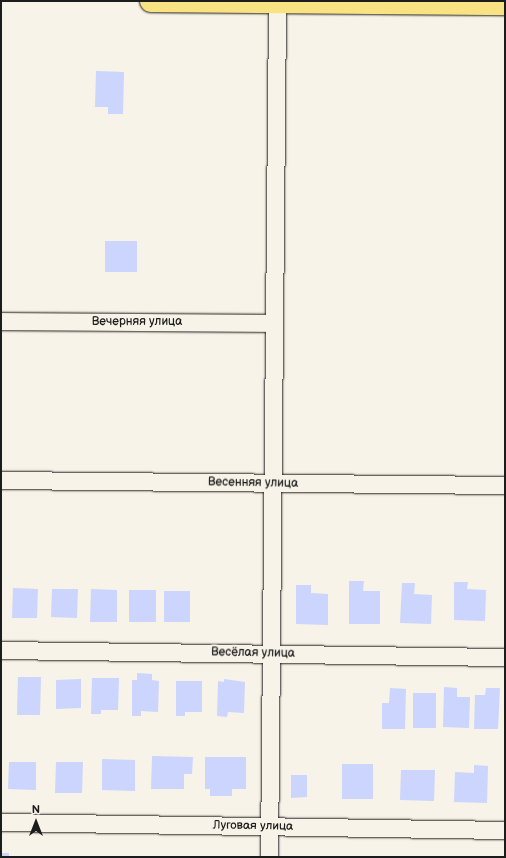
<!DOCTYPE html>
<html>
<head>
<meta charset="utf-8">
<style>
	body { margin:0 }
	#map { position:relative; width:506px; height:858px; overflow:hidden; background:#f7f3e8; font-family:"Balsamiq Sans",sans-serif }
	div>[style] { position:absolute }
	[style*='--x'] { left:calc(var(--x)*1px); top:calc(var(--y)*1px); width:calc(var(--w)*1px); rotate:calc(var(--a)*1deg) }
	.building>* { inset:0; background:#cbd5fd }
	.roads { filter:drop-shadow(0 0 1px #1c1c1c) drop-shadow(0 0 1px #1c1c1c) }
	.minor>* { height:17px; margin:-8.5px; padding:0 8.5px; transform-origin:8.5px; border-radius:8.5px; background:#f7f3e8 }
	.major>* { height:22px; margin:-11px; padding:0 11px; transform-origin:11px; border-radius:11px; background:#f8e281 }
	span { translate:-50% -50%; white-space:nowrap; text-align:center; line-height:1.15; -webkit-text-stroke:4px #f7f3e8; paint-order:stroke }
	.street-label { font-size:12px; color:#1c1c1c }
	.frame { position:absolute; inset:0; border:2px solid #1c1c1c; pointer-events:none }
	.north { position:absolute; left:16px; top:802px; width:40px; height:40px; -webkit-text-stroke:3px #f7f3e8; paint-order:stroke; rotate:0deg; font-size:11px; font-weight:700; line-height:16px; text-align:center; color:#1c1c1c }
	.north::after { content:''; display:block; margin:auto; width:14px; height:18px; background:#1c1c1c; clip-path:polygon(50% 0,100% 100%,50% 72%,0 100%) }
</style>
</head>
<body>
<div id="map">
	<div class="building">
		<i style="clip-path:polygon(96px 71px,124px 72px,123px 114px,108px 114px,108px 107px,95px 107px)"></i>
		<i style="clip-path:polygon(105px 241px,137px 241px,137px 272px,105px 272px)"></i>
		<i style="clip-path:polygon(349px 581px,364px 581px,363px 591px,380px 591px,380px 624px,349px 624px)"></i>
		<i style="clip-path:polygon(454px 582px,468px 582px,467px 589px,486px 590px,485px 621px,454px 620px)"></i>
		<i style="clip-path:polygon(402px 583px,415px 583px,414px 594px,432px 595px,431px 624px,400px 623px)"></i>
		<i style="clip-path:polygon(296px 585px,311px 585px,311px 593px,328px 594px,328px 625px,296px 624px)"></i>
		<i style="clip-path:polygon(13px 588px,38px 589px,37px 618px,12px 618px)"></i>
		<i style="clip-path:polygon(52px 589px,78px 589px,77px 618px,51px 617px)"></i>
		<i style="clip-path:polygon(91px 589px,117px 590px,117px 622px,90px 622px)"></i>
		<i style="clip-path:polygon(129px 590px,156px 590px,156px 622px,129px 622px)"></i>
		<i style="clip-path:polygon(164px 591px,190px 591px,190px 622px,164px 622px)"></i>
		<i style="clip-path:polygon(137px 673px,152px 674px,152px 680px,159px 681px,158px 712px,141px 711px,141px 716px,132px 716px,132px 680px,137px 680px)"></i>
		<i style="clip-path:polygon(18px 677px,41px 677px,40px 715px,17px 715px)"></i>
		<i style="clip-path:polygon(92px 678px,119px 678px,118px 710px,101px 710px,101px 714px,91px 714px)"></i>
		<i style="clip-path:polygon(81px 679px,81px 708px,56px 709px,56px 680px)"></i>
		<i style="clip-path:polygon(224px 679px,245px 682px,244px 713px,228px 712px,227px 717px,217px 716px,218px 681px,224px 682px)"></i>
		<i style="clip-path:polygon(176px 681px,202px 681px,202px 712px,185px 712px,185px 716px,176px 716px)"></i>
		<i style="clip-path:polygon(444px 687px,457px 688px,457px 697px,470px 697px,469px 728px,443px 727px)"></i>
		<i style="clip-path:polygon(390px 688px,406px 689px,405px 729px,382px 729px,382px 703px,389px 703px)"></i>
		<i style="clip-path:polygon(486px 688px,500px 688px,498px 729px,474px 729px,475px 695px,485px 695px)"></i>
		<i style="clip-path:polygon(413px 693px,436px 693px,436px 728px,413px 728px)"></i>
		<i style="clip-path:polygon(152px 756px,193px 757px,192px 774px,184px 774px,184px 789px,151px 789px)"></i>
		<i style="clip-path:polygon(205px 757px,246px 757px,246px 789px,232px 789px,232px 796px,210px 796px,210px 789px,205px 789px)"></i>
		<i style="clip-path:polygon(102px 759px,135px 760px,135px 791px,102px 790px)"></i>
		<i style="clip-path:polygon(9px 762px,36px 762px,36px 790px,8px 789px)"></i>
		<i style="clip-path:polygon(56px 762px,83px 762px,82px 793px,55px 793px)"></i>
		<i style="clip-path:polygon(342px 764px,373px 764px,373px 799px,342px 799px)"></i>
		<i style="clip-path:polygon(474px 765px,488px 766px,487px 803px,454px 802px,455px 772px,474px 773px)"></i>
		<i style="clip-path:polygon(401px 770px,435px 770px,434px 801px,400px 800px)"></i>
		<i style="clip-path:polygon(291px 775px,307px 775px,307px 797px,291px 798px)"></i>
		<i style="clip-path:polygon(1px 853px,9px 853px,9px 857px,1px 857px)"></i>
	</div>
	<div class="roads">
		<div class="minor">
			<i style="--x:1;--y:321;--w:273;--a:0.4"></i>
			<i style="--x:1;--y:480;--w:504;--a:0.57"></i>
			<i style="--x:1;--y:650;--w:504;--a:0.8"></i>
			<i style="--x:1;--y:822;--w:504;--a:0.91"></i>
			<i style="--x:269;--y:857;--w:855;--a:-89.46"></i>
		</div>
		<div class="major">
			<i style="--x:151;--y:1;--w:354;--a:0.5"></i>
		</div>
	</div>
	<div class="street-label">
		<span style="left:137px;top:322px">Вечерняя улица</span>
		<span style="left:253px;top:483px;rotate:1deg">Весенняя улица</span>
		<span style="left:253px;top:653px;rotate:1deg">Весёлая улица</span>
		<span style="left:253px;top:826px;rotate:1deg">Луговая улица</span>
	</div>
	<div class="frame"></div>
	<div class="north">N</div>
</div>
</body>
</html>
